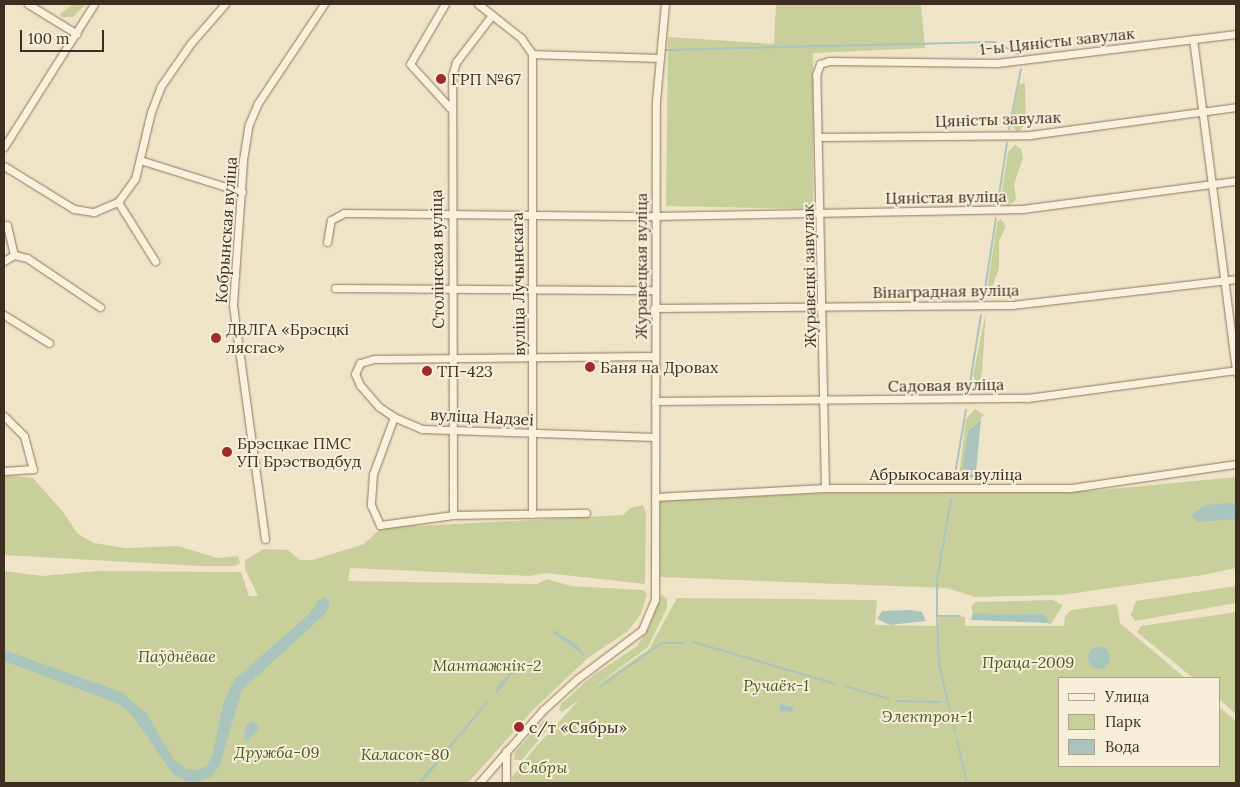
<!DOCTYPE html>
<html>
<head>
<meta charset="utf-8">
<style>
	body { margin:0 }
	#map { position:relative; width:1240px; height:787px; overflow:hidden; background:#f0e4c8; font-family:Lora,serif }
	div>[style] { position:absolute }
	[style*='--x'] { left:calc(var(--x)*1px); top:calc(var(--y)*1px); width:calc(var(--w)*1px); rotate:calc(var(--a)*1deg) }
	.green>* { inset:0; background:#c9cf9b }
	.water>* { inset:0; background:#a9c4bc }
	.round { border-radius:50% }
	.stream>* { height:2px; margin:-1px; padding:0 1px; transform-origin:1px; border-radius:1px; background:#a9c4bc }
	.roads { filter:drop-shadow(0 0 1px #8d765c) drop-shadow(0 0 1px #8d765c) }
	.minor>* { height:7px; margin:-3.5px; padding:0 3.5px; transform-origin:3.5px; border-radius:3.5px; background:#faf1dc }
	.dots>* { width:14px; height:14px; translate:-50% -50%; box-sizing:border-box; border:2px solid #f7eed8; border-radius:50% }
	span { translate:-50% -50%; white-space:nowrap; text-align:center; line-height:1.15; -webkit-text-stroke:4px #f7eed8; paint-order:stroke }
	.street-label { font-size:16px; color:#3d2e20 }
	.poi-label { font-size:16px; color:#3d2e20 }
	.left { translate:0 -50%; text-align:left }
	.park-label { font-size:16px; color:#4d5a26; font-style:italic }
	.frame { position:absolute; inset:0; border:5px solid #3d2e20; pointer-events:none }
	.legend { position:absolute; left:1058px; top:677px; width:162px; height:90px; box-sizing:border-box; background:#f7eed8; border:1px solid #ada18e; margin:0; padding:6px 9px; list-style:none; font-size:15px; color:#3d2e20 }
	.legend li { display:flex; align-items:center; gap:10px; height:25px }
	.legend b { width:25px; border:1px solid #ada18e }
	.scale { position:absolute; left:20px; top:30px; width:84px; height:22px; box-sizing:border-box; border:2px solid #3d2e20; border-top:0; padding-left:6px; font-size:15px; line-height:18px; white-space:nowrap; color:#3d2e20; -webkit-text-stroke:4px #f7eed8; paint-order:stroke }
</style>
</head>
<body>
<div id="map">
	<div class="green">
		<i style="clip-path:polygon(73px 4px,86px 4px,73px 17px,62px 17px,60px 14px)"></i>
		<i style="clip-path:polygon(776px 4px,921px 4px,925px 48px,813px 53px,813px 209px,666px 206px,668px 37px,774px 44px)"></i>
		<i style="clip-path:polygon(1025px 83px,1026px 124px,1018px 132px,1011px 125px,1019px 84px)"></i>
		<i style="clip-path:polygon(1015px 145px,1021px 149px,1023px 158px,1014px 184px,1016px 200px,1008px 206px,1001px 197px,1008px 152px)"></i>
		<i style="clip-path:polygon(1001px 219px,1006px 226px,999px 241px,999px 269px,989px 295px,987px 291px,997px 222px)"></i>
		<i style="clip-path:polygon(986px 312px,982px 371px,980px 380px,976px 382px,973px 375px)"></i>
		<i style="clip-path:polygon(975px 409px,984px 415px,968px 431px,963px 474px,959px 476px,966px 419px)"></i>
		<i style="clip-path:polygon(4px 475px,33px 478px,63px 512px,78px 534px,94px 543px,125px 548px,178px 546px,217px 558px,238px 556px,240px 563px,235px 566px,200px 566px,4px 555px)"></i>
		<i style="clip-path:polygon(1236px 477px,1236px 568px,1203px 575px,1061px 595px,975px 597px,947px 588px,660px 577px,660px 501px,827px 493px,1091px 491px)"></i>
		<i style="clip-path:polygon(643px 505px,646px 513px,645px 584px,546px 573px,529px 576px,350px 568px,348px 581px,537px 584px,547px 579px,571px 586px,643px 590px,647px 594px,641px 614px,628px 631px,588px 658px,533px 710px,468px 783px,4px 783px,4px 571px,42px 576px,97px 571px,241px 572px,249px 596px,258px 596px,245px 569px,245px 560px,264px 549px,288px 550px,300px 560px,313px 560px,364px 544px,381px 528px,623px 515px,630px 508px)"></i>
		<i style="clip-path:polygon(1236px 586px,1236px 603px,1135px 621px,1131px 615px,1136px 601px)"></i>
		<i style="clip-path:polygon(662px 594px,667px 600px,667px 608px,648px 647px,590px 690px,649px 649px,677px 598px,877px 600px,875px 625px,938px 626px,939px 617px,965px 617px,965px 626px,1064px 626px,1065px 616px,1071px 610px,1117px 604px,1120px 623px,1185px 678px,1059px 678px,1059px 766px,1219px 766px,1219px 707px,1236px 721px,1236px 783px,513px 783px,512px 777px,533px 750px,579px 700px,562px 712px,559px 710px,561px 704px,591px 677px,637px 646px,649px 627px)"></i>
		<i style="clip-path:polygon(1052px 600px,1063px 605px,1051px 624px,1047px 623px,1049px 620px,1044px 614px,973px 613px,971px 607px,975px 602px)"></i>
		<i style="clip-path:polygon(1236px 612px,1236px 714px,1219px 699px,1219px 678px,1193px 678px,1137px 632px,1141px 626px)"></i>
		<i style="clip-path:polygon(544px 720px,551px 722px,551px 725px,522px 760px,514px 760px,515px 752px)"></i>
	</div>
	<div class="water">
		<i style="clip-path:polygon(981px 419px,976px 473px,972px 479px,966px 480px,963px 466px,968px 431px)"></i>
		<i style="clip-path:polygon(1231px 503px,1236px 504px,1236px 519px,1198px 522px,1191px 515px,1205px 505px)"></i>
		<i style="clip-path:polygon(326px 597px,330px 605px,325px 614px,242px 690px,219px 767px,210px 777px,198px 782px,185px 781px,173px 774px,132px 715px,119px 704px,4px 661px,4px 650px,121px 692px,147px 714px,174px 760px,186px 769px,197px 770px,206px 766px,212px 757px,223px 704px,234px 680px,309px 614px,319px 600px)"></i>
		<i style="clip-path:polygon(911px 610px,922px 612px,926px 621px,890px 625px,877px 619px,882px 611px)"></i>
		<i style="clip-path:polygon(973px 613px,1044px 614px,1049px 620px,1047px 623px,971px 620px)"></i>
		<i style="clip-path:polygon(554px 630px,578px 646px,586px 657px,553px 633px)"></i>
		<i class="round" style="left:1088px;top:647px;width:22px;height:22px"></i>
		<i style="clip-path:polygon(524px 659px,498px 692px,495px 693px,498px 686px)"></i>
		<i style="clip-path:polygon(489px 701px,422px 783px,418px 783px,486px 702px)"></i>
		<i style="clip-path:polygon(780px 704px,793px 707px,793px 712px,780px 711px)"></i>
		<i style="clip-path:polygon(253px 721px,260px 727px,247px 741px,244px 739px,245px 730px,248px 723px)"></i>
	</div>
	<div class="stream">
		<i style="--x:664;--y:50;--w:330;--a:-1.4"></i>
		<i style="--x:994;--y:42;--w:32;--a:26"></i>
		<i style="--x:1009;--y:129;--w:61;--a:-78.7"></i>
		<i style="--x:998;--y:202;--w:60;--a:-81.3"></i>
		<i style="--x:984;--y:296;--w:79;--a:-81.3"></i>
		<i style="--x:969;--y:389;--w:75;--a:-80.8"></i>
		<i style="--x:954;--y:480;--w:71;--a:-80.3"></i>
		<i style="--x:951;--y:499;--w:82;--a:99.8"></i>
		<i style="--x:937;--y:580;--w:36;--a:90"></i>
		<i style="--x:937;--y:616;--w:48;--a:87.6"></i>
		<i style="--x:939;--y:664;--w:71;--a:76.9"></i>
		<i style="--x:938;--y:616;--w:22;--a:0"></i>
		<i style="--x:693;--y:642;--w:149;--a:16.4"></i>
		<i style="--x:601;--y:686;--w:75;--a:-35.2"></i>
		<i style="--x:662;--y:643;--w:22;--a:0"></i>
		<i style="--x:845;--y:686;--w:46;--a:16.5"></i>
		<i style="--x:897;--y:701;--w:44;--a:1.3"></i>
		<i style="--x:957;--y:740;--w:44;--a:76.9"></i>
	</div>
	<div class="roads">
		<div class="minor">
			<i style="--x:28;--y:4;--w:57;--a:31.5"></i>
			<i style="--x:445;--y:4;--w:69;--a:120.3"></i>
			<i style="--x:410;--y:64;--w:59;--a:47.7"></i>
			<i style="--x:478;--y:4;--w:55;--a:38.3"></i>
			<i style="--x:521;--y:38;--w:19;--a:55"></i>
			<i style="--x:532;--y:54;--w:126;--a:1.8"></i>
			<i style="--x:1193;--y:39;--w:336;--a:82.6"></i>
			<i style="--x:532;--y:54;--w:460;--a:90"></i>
			<i style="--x:819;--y:137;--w:211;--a:-0.5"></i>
			<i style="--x:1030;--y:135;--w:208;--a:-7.7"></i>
			<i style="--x:4;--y:147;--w:169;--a:-57.8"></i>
			<i style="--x:140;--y:160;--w:107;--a:17.4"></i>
			<i style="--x:4;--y:166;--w:82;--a:31.6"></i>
			<i style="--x:74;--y:209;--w:20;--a:9"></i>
			<i style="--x:94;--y:212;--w:26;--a:-23"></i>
			<i style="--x:118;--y:202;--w:29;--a:-54"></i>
			<i style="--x:135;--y:179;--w:69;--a:-76.6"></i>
			<i style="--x:151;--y:112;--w:28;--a:-69"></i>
			<i style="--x:161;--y:86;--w:52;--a:-55.1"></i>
			<i style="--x:191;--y:43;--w:52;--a:-48.9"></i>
			<i style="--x:118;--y:202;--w:70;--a:57.9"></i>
			<i style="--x:7;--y:225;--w:31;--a:77"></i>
			<i style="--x:327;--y:242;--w:22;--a:-80"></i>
			<i style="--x:331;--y:220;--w:15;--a:-28"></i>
			<i style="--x:344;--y:213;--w:310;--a:0.6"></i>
			<i style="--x:654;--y:216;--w:368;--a:-1.1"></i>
			<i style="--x:1022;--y:209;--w:216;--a:-7.5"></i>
			<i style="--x:4;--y:261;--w:12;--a:-31"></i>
			<i style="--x:14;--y:255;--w:13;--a:13"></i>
			<i style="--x:27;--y:258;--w:88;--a:33.9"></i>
			<i style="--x:335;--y:288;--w:319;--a:0.4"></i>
			<i style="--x:654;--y:308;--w:358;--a:-0.5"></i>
			<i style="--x:1012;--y:305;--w:226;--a:-6.6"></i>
			<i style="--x:4;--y:315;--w:53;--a:31.9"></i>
			<i style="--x:655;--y:401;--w:372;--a:-0.5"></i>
			<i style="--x:1027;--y:398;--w:211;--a:-7.6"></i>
			<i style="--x:4;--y:416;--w:28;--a:45"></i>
			<i style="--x:24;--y:436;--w:34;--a:75"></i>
			<i style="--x:33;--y:469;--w:29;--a:176"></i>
			<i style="--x:394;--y:417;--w:61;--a:110.2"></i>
			<i style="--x:373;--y:474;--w:31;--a:94"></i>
			<i style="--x:371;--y:505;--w:22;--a:66"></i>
			<i style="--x:380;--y:525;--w:74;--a:-7.8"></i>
			<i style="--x:453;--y:515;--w:133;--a:-0.9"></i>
			<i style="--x:654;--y:437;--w:232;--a:-178"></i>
			<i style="--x:422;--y:429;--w:30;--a:-157"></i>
			<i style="--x:394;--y:417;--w:18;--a:-146"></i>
			<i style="--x:379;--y:407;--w:29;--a:-131"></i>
			<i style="--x:360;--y:385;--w:12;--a:-114"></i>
			<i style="--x:355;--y:374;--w:12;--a:-66"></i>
			<i style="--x:360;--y:363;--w:15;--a:-16"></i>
			<i style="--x:374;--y:359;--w:281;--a:-0.6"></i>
			<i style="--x:825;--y:488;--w:413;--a:-91.2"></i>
			<i style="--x:816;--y:75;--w:12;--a:-70"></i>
			<i style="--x:820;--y:64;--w:9;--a:-18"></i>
			<i style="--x:829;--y:61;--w:168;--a:0.7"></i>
			<i style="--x:997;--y:63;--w:241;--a:-6.9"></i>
			<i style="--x:655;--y:497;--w:170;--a:-3"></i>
			<i style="--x:825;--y:488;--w:246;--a:0"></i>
			<i style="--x:1071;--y:488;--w:167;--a:-8.3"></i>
			<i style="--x:453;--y:515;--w:439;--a:-90.1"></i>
			<i style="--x:452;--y:76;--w:15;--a:-74"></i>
			<i style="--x:456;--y:62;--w:59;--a:-52.5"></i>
			<i style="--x:265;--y:539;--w:237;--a:-97.8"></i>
			<i style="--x:233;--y:304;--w:144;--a:-86"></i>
			<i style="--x:243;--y:160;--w:36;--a:-81"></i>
			<i style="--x:249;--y:124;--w:23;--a:-67"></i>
			<i style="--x:258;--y:103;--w:119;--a:-56.3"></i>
			<i style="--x:506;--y:751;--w:32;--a:90"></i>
			<i style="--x:479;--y:783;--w:97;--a:-48.8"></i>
			<i style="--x:543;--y:710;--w:46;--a:-42.4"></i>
			<i style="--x:577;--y:679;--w:81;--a:-37"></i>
			<i style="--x:642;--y:630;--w:33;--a:-67"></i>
			<i style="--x:655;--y:600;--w:499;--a:-89.9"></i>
			<i style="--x:656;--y:101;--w:97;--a:-84.7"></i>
		</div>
	</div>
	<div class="dots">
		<i style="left:441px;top:79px;background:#9e2a2b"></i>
		<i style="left:216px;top:338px;background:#9e2a2b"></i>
		<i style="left:590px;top:367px;background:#9e2a2b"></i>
		<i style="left:427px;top:371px;background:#9e2a2b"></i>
		<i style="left:227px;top:452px;background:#9e2a2b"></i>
		<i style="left:519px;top:727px;background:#9e2a2b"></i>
	</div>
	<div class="street-label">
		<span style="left:1057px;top:41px;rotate:-6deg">1-ы Цяністы завулак</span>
		<span style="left:998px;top:119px;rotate:-2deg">Цяністы завулак</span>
		<span style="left:946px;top:197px;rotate:-1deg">Цяністая вуліца</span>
		<span style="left:226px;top:230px;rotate:-86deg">Кобрынская вуліца</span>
		<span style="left:437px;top:259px;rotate:-91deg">Столінская вуліца</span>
		<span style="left:641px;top:266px;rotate:-90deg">Журавецкая вуліца</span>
		<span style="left:809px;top:276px;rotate:-91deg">Журавецкі завулак</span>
		<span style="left:518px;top:284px;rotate:-91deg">вуліца Лучынскага</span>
		<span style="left:946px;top:291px;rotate:-1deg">Вінаградная вуліца</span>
		<span style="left:946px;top:385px;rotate:-1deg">Садовая вуліца</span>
		<span style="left:482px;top:417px;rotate:3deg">вуліца Надзеі</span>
		<span style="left:946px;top:474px">Абрыкосавая вуліца</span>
	</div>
	<div class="poi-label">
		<span class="left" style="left:451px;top:79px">ГРП №67</span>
		<span class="left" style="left:226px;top:338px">ДВЛГА «Брэсцкі<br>лясгас»</span>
		<span class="left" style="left:600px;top:367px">Баня на Дровах</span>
		<span class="left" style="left:437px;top:371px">ТП-423</span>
		<span class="left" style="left:237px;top:452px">Брэсцкае ПМС<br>УП Брэстводбуд</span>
		<span class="left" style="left:529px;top:727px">с/т «Сябры»</span>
	</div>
	<div class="park-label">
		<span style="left:177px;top:656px">Паўднёвае</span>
		<span style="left:1028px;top:662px">Праца-2009</span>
		<span style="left:487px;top:665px">Мантажнік-2</span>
		<span style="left:776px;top:685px">Ручаёк-1</span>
		<span style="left:927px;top:716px">Электрон-1</span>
		<span style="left:277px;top:752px">Дружба-09</span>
		<span style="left:405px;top:754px">Каласок-80</span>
		<span style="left:543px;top:767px">Сябры</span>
	</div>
	<div class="frame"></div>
	<ul class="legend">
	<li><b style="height:6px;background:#faf1dc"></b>Улица</li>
	<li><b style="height:14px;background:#c9cf9b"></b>Парк</li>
	<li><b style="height:14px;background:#a9c4bc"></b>Вода</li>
	</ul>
	<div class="scale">100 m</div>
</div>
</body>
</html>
